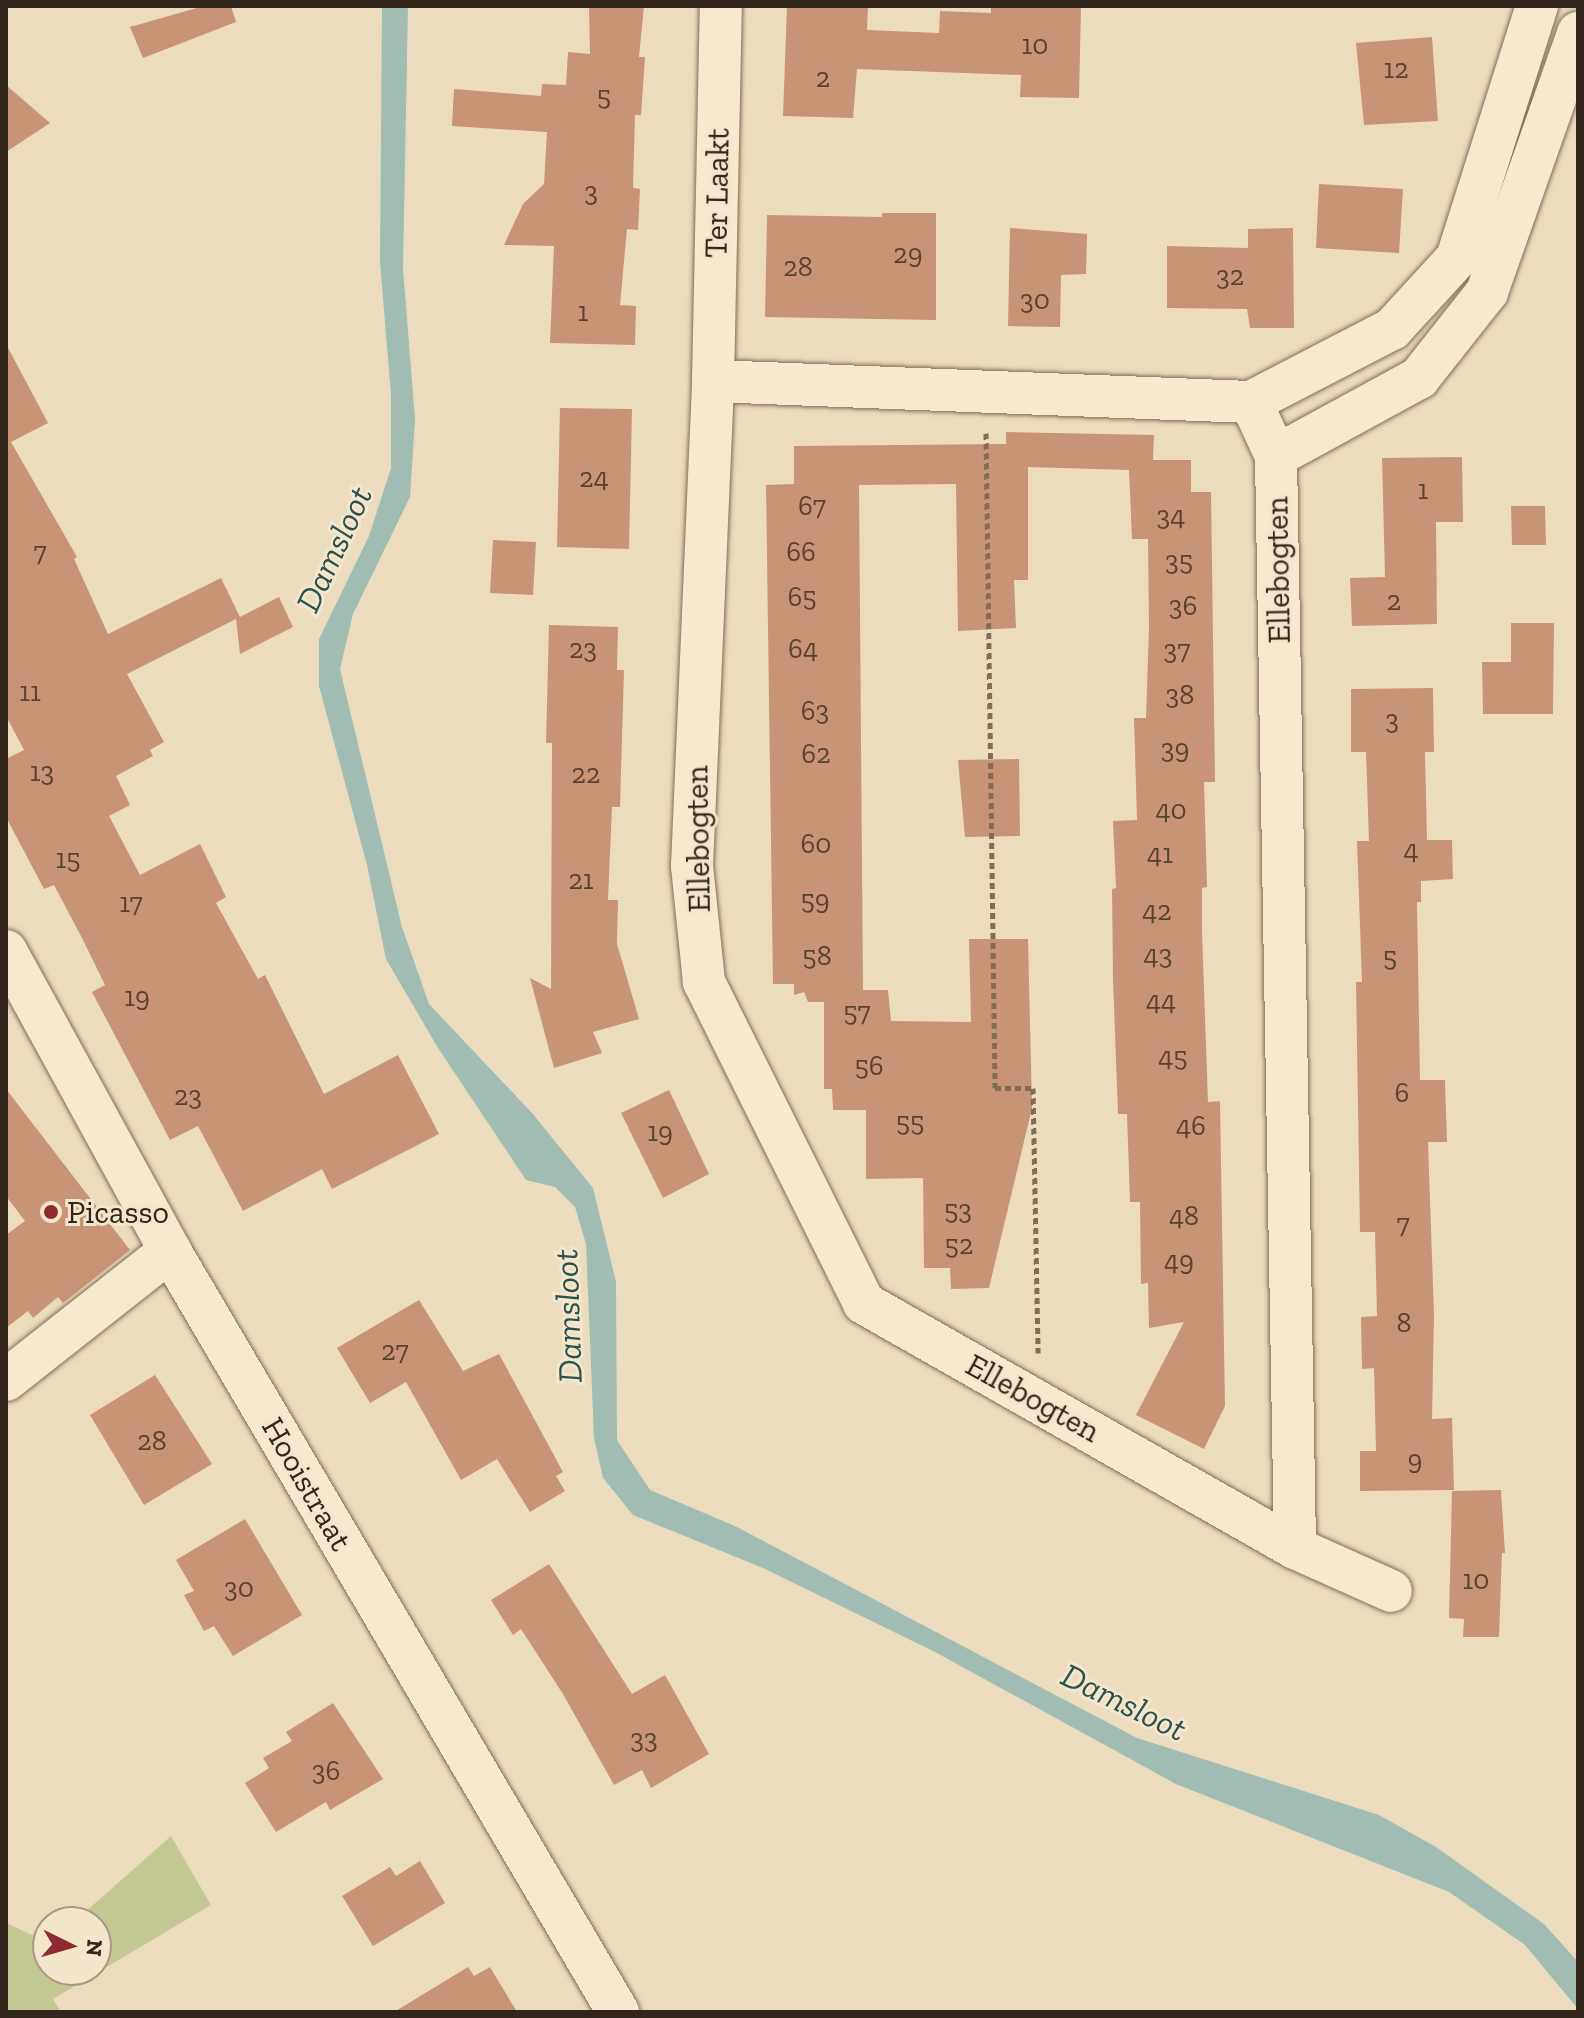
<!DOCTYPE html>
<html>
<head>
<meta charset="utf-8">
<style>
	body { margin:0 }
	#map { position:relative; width:1584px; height:2018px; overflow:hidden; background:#ebdcbe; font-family:"Zilla Slab",serif }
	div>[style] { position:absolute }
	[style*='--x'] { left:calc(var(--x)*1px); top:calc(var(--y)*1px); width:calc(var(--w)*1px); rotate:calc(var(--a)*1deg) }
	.green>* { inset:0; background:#c4c893 }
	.water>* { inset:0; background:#a1bdb3 }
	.building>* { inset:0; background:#c89475 }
	.path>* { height:5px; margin-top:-2.5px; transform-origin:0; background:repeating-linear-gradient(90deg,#826c58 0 6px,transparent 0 10px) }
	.roads { filter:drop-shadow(0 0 2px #826c58) drop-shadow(0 0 2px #826c58) }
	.street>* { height:42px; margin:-21px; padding:0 21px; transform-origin:21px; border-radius:21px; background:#f7e9d0 }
	.dots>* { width:22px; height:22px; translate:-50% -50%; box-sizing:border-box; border:4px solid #f3e6cd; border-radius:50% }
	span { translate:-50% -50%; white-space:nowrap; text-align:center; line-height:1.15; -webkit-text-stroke:6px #f3e6cd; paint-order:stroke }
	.number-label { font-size:28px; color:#584232 }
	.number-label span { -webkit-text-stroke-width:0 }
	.street-label { font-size:32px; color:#32261c }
	.poi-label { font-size:32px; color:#32261c }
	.left { translate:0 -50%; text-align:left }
	.water-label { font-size:34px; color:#2b514d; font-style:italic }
	.frame { position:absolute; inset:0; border:8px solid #32261c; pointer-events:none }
	.north { position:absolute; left:32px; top:1906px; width:80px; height:80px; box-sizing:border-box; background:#f3e6cd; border:2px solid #a69986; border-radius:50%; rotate:95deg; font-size:22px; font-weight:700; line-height:32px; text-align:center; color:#32261c }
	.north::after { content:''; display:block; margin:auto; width:28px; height:36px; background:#8e2b30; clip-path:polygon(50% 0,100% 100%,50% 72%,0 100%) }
</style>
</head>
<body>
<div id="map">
	<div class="green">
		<i style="clip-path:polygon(171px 1836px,211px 1905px,53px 1999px,61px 2012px,6px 2012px,6px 1923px,48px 1942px,48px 1970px,96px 1970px,96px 1922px,74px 1922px)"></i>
	</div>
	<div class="water">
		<i style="clip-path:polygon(382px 6px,408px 6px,403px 268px,415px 420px,410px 497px,353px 614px,340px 669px,402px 927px,429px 1004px,532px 1113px,593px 1188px,616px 1282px,617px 1440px,650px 1490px,735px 1526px,1137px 1738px,1379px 1815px,1436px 1847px,1544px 1924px,1578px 1962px,1578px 2009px,1525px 1945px,1449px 1892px,1176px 1784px,935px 1652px,763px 1568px,633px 1515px,603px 1478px,594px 1438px,586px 1244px,575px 1207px,555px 1187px,526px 1180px,438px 1048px,386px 959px,367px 865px,319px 686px,319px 639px,369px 536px,391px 468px,391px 395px,380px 262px)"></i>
	</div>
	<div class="building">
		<i style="clip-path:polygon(204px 6px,231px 6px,236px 22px,143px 58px,130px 27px)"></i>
		<i style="clip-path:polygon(589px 6px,644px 6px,639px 57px,645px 57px,641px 115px,635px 115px,633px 188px,640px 189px,638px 230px,627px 229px,620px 305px,636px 306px,635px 345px,550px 343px,554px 246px,504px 245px,523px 204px,544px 184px,547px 132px,452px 126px,454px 89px,541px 96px,542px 84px,566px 85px,568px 52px,590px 54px)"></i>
		<i style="clip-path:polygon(787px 6px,868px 6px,867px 30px,939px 33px,940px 11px,991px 13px,991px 8px,1081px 6px,1079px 98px,1020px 97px,1021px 75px,857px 69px,853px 118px,783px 116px)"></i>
		<i style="clip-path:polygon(1432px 37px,1438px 121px,1364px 125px,1356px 43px)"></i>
		<i style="clip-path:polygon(6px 85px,50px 123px,6px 152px)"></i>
		<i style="clip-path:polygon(1319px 184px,1403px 189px,1399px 253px,1316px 248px)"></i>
		<i style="clip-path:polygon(882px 213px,936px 213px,936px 320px,765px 317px,767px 215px,882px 217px)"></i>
		<i style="clip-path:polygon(1010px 228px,1087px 234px,1086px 274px,1061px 275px,1060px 327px,1008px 326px)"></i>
		<i style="clip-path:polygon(1293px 228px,1294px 328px,1250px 328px,1247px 309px,1167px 308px,1167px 246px,1248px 248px,1248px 229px)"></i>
		<i style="clip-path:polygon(6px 344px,48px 423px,11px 442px,77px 557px,74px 559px,108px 634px,221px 578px,240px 617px,279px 597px,293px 627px,240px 654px,236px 619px,127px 674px,164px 742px,150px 750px,153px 756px,116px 776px,130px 805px,109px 816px,140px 875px,200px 844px,226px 897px,216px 903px,258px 979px,265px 975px,324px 1094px,398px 1055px,439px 1134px,332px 1189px,322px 1169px,243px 1211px,198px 1126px,170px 1140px,92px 992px,105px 985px,82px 938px,54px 885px,44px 889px,6px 817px,6px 759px,24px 750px,6px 716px)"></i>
		<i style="clip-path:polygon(560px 408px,632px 409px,629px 549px,557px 547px)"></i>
		<i style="clip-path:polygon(1006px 432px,1154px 435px,1153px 460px,1191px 460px,1191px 492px,1211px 492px,1215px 782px,1204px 782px,1207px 887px,1202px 888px,1202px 932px,1208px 1102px,1220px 1101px,1225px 1406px,1204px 1449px,1136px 1415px,1184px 1322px,1149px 1328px,1148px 1283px,1141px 1284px,1140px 1202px,1130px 1202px,1127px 1114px,1118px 1114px,1113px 978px,1112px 889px,1116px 888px,1113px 821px,1137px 820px,1134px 718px,1146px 718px,1149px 627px,1148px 539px,1132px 539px,1129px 470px,1028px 467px,1028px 580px,1014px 580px,1016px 628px,958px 631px,956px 484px,859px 485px,863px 990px,888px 990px,891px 1021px,971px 1022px,969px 939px,1028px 939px,1032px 1108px,989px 1288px,951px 1289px,950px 1268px,924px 1268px,923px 1178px,866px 1179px,866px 1110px,833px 1110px,832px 1089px,824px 1089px,824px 1002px,808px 1002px,804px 992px,794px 995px,794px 984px,773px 984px,766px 485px,794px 484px,794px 446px,1006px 444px)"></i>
		<i style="clip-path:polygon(1462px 457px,1463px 522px,1436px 522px,1437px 624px,1352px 626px,1350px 578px,1385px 577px,1382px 458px)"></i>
		<i style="clip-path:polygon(1511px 506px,1545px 506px,1546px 545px,1512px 545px)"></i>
		<i style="clip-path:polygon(493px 540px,536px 542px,533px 595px,490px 593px)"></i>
		<i style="clip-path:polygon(1511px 623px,1554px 623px,1553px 714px,1483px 714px,1482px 662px,1511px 662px)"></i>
		<i style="clip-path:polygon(549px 625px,618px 627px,617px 670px,624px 670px,620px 807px,612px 807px,608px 900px,618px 900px,617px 944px,639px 1019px,593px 1032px,602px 1053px,554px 1068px,530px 978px,551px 989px,552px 743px,546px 743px)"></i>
		<i style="clip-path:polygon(1433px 688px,1434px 752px,1425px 752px,1427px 840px,1452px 840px,1453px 879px,1421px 881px,1421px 902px,1417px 902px,1420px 1080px,1445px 1080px,1447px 1142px,1428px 1142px,1434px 1315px,1432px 1419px,1452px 1418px,1454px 1490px,1360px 1491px,1360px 1451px,1376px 1451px,1374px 1368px,1362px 1369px,1361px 1317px,1377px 1316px,1375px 1232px,1360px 1232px,1356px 982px,1362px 982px,1357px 841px,1369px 841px,1366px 752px,1351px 752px,1351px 689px)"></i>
		<i style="clip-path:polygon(1019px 759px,1020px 836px,965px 837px,958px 760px)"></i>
		<i style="clip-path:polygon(6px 1089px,130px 1250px,63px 1303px,58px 1297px,33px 1318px,28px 1311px,6px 1328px,6px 1235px,25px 1221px,6px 1196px)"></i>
		<i style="clip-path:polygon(669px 1090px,709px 1174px,663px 1198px,621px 1113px)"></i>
		<i style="clip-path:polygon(419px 1300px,463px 1371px,499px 1354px,563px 1472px,556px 1476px,565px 1491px,530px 1512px,497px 1459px,461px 1480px,406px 1382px,370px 1403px,337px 1348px)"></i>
		<i style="clip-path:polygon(155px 1375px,212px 1464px,144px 1505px,90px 1415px)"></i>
		<i style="clip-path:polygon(1501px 1490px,1505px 1553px,1502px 1553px,1499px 1637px,1463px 1637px,1464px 1619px,1449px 1618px,1452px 1491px)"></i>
		<i style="clip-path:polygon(245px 1519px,302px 1615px,233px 1656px,214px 1626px,204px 1631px,184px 1595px,194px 1591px,176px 1560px)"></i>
		<i style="clip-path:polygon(549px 1564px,632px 1694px,665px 1675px,709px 1754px,651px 1788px,642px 1770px,614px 1785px,563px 1694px,521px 1629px,513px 1635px,491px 1600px)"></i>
		<i style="clip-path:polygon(333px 1703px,383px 1779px,330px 1810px,326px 1802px,276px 1832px,245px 1783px,269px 1768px,263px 1758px,292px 1741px,286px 1732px)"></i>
		<i style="clip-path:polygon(420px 1861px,445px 1903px,373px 1946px,342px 1896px,390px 1867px,396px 1876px)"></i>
		<i style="clip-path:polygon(468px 1967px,474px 1976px,490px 1967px,517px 2012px,394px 2012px)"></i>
	</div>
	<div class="path">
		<i style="--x:986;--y:433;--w:655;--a:89.21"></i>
		<i style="--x:995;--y:1088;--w:38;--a:0"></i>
		<i style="--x:1033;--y:1088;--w:265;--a:88.9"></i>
	</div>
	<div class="roads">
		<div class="street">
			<i style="--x:713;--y:381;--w:375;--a:-88.8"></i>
			<i style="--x:1251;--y:402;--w:60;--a:65.2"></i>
			<i style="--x:1276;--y:456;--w:1092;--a:89"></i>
			<i style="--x:1295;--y:1548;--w:496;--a:-150.4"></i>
			<i style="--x:864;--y:1303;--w:359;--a:-116.5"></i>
			<i style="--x:704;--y:982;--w:117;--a:-95.9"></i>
			<i style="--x:692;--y:866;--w:485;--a:-87.5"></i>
			<i style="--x:713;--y:381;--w:538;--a:2.24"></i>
			<i style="--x:1251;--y:402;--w:159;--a:-27.4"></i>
			<i style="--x:1392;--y:329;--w:96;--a:-47.5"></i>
			<i style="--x:1457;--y:258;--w:264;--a:-72.4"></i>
			<i style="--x:1276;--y:456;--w:163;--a:-28.6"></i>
			<i style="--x:1419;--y:378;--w:110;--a:-51.7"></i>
			<i style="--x:1487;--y:292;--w:275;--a:-70.6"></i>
			<i style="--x:6;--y:951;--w:342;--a:61.3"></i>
			<i style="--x:170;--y:1251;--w:883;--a:59.51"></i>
			<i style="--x:6;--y:1380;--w:209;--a:-38.2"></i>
			<i style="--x:1295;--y:1548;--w:105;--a:24.1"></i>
		</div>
	</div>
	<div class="dots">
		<i style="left:51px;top:1212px;background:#8e2b30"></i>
	</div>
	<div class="number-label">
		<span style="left:1035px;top:45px">10</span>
		<span style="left:1396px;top:69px">12</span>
		<span style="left:823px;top:78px">2</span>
		<span style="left:604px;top:96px">5</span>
		<span style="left:591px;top:192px">3</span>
		<span style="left:908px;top:254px">29</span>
		<span style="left:798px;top:267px">28</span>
		<span style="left:1230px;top:276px">32</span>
		<span style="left:1035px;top:300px">30</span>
		<span style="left:583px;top:312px">1</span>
		<span style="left:594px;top:478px">24</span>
		<span style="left:1423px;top:490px">1</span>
		<span style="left:812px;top:506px">67</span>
		<span style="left:1171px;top:516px">34</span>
		<span style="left:40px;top:552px">7</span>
		<span style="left:801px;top:552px">66</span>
		<span style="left:1179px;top:561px">35</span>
		<span style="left:802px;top:597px">65</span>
		<span style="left:1394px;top:601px">2</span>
		<span style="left:1183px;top:606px">36</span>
		<span style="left:583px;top:649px">23</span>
		<span style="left:803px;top:649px">64</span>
		<span style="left:1177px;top:650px">37</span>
		<span style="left:30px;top:692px">11</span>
		<span style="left:1180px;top:695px">38</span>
		<span style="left:815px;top:711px">63</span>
		<span style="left:1392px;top:720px">3</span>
		<span style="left:1175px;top:749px">39</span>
		<span style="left:816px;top:754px">62</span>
		<span style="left:42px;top:772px">13</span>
		<span style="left:586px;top:774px">22</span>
		<span style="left:1171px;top:810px">40</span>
		<span style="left:816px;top:844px">60</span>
		<span style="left:1411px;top:850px">4</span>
		<span style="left:1160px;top:854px">41</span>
		<span style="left:68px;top:859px">15</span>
		<span style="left:581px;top:880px">21</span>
		<span style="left:815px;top:900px">59</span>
		<span style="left:131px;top:903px">17</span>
		<span style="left:1157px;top:911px">42</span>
		<span style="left:1158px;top:955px">43</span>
		<span style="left:817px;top:956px">58</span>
		<span style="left:1390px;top:957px">5</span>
		<span style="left:137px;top:997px">19</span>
		<span style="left:1161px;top:1001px">44</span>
		<span style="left:857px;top:1012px">57</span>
		<span style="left:1173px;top:1057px">45</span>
		<span style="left:869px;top:1066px">56</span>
		<span style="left:1402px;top:1093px">6</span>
		<span style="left:188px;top:1096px">23</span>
		<span style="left:910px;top:1122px">55</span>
		<span style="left:1191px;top:1126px">46</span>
		<span style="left:660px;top:1132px">19</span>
		<span style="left:958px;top:1210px">53</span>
		<span style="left:1184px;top:1216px">48</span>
		<span style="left:1403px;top:1224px">7</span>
		<span style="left:959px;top:1245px">52</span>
		<span style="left:1179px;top:1261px">49</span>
		<span style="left:1404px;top:1323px">8</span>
		<span style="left:395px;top:1351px">27</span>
		<span style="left:152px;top:1441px">28</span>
		<span style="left:1415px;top:1460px">9</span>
		<span style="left:1476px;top:1580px">10</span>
		<span style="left:239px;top:1588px">30</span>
		<span style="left:644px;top:1739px">33</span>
		<span style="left:326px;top:1771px">36</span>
	</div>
	<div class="street-label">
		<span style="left:717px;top:193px;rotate:-89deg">Ter Laakt</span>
		<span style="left:1278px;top:570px;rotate:-91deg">Ellebogten</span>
		<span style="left:698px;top:839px;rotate:-91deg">Ellebogten</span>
		<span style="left:1033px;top:1398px;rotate:29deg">Ellebogten</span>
		<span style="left:307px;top:1484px;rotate:60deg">Hooistraat</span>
	</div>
	<div class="poi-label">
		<span class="left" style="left:67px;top:1212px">Picasso</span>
	</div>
	<div class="water-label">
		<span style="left:334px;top:549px;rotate:-65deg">Damsloot</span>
		<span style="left:568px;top:1316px;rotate:-92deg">Damsloot</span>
		<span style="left:1124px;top:1702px;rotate:26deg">Damsloot</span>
	</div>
	<div class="frame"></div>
	<div class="north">N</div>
</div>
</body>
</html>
